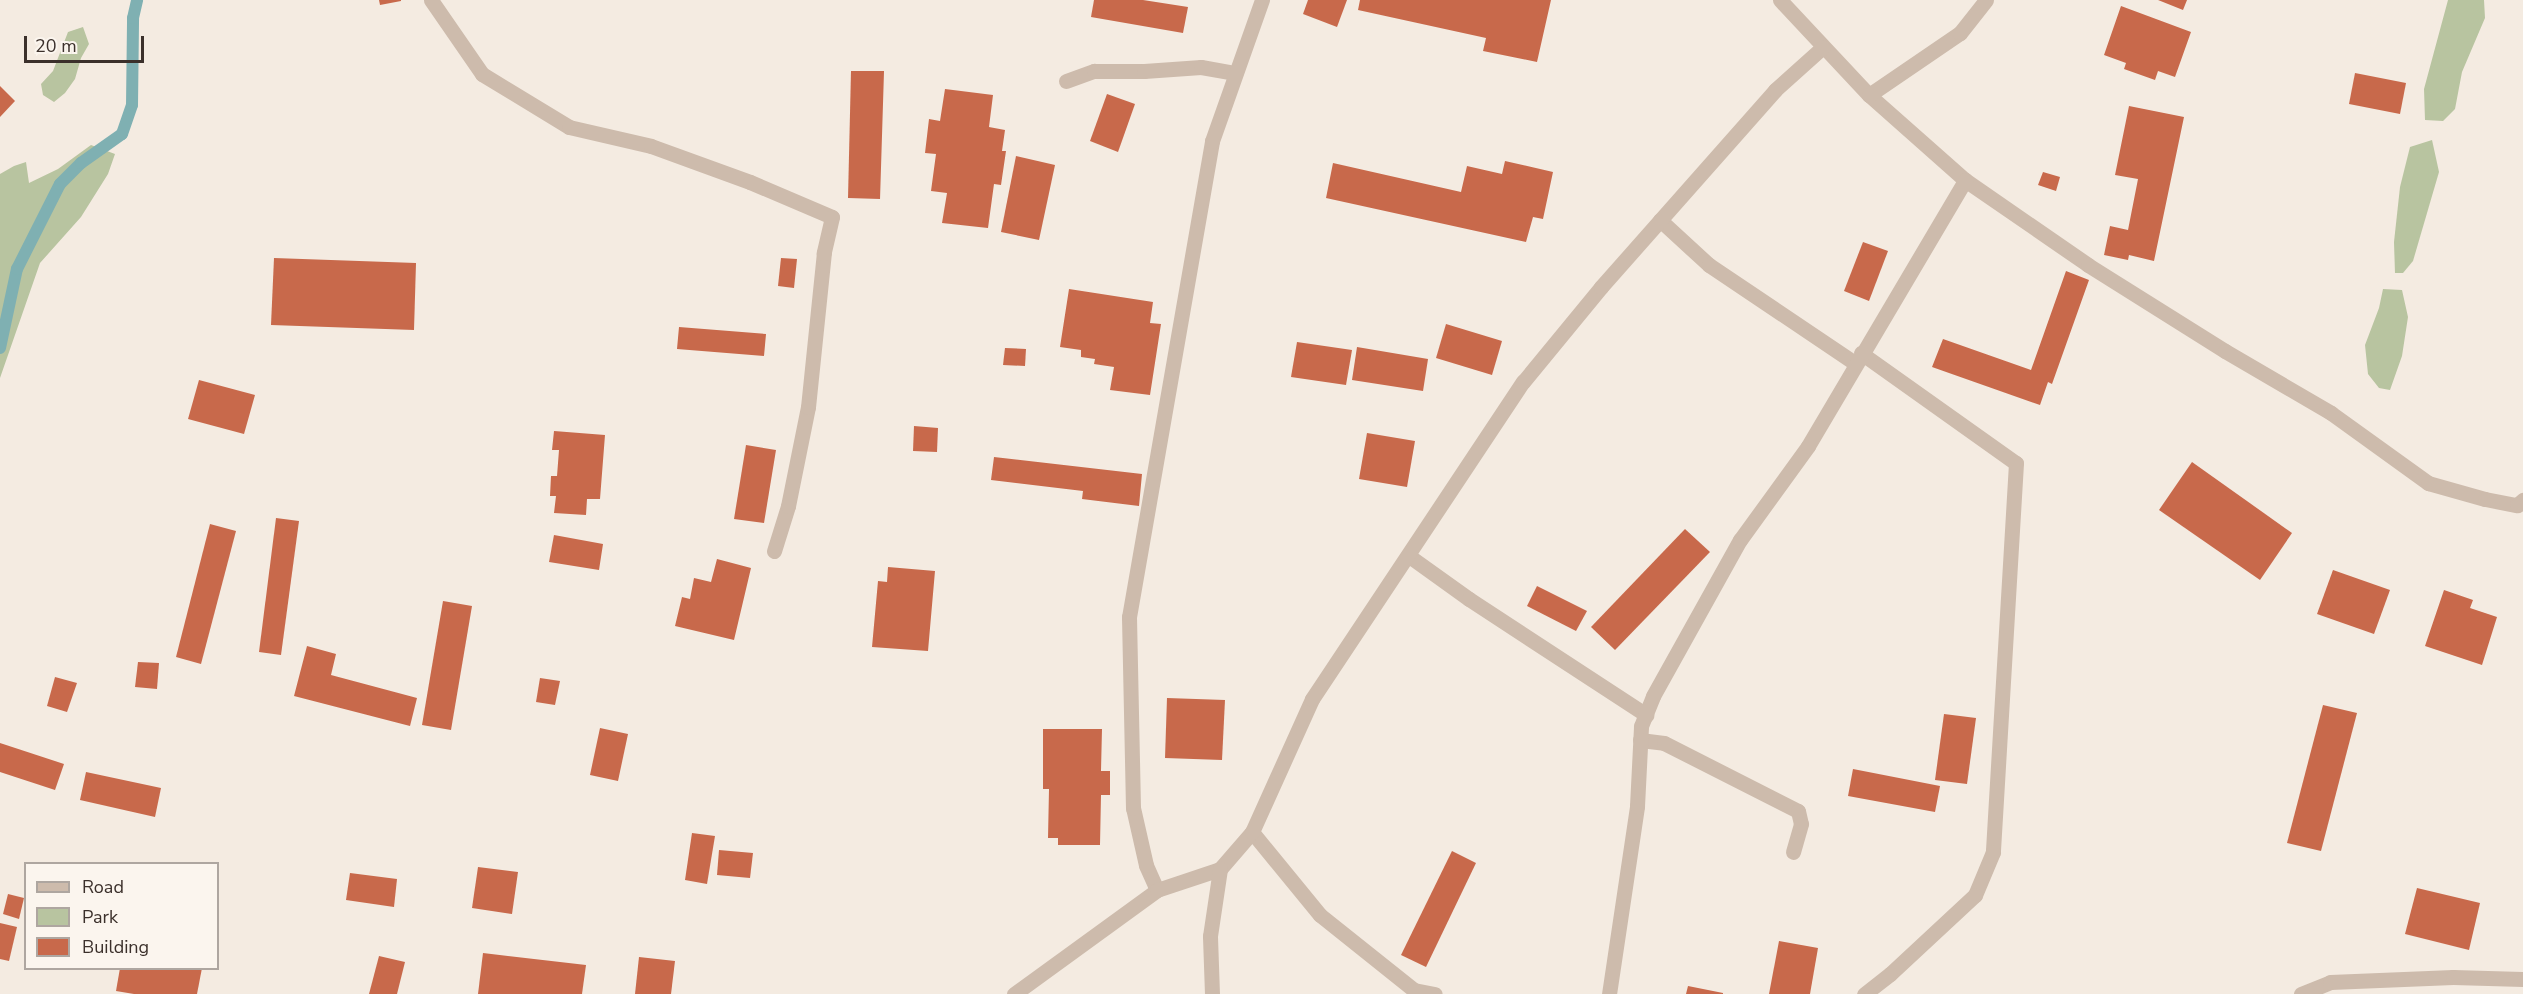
<!DOCTYPE html>
<html>
<head>
<meta charset="utf-8">
<style>
	body { margin:0 }
	#map { position:relative; width:2523px; height:994px; overflow:hidden; background:#f4ebe1; font-family:"Nunito Sans",sans-serif }
	div>[style] { position:absolute }
	[style*='--x'] { left:calc(var(--x)*1px); top:calc(var(--y)*1px); width:calc(var(--w)*1px); rotate:calc(var(--a)*1deg) }
	.green>* { inset:0; background:#b8c4a0 }
	.stream>* { height:12px; margin:-6px; padding:0 6px; transform-origin:6px; border-radius:6px; background:#7fb0b2 }
	.building>* { inset:0; background:#c8694b }
	.lane>* { height:15px; margin:-7.5px; padding:0 7.5px; transform-origin:7.5px; border-radius:7.5px; background:#cdbbac }
	.street>* { height:15px; margin:-7.5px; padding:0 7.5px; transform-origin:7.5px; border-radius:7.5px; background:#cdbbac }
	span { translate:-50% -50%; white-space:nowrap; text-align:center; line-height:1.15; -webkit-text-stroke:4.5px #fbf5ee; paint-order:stroke }
	.legend { position:absolute; left:24px; top:862px; width:195px; height:108px; box-sizing:border-box; background:#fbf5ee; border:2px solid #aea6a0; margin:0; padding:8px 10px; list-style:none; font-size:18px; color:#3b302b }
	.legend li { display:flex; align-items:center; gap:12px; height:30px }
	.legend b { width:30px; border:2px solid #aea6a0 }
	.scale { position:absolute; left:24px; top:36px; width:120px; height:27px; box-sizing:border-box; border:3px solid #3b302b; border-top:0; padding-left:8px; font-size:18px; line-height:21px; white-space:nowrap; color:#3b302b; -webkit-text-stroke:4px #fbf5ee; paint-order:stroke }
</style>
</head>
<body>
<div id="map">
	<div class="green">
		<i style="clip-path:polygon(2448px 0,2484px 0,2485px 18px,2462px 72px,2455px 109px,2443px 121px,2425px 120px,2424px 89px)"></i>
		<i style="clip-path:polygon(83px 27px,89px 44px,81px 58px,75px 79px,65px 93px,54px 102px,43px 95px,41px 84px,53px 71px,68px 32px)"></i>
		<i style="clip-path:polygon(2432px 140px,2439px 172px,2413px 261px,2403px 273px,2395px 273px,2394px 242px,2400px 187px,2410px 147px)"></i>
		<i style="clip-path:polygon(91px 145px,115px 154px,108px 174px,81px 217px,40px 263px,0 378px,0 174px,14px 166px,26px 162px,29px 183px,58px 169px)"></i>
		<i style="clip-path:polygon(2383px 289px,2402px 290px,2408px 317px,2402px 356px,2390px 390px,2379px 388px,2368px 374px,2365px 345px,2379px 308px)"></i>
	</div>
	<div class="stream">
		<i style="--x:0;--y:348;--w:81;--a:-77.9"></i>
		<i style="--x:17;--y:269;--w:95;--a:-63.2"></i>
		<i style="--x:60;--y:184;--w:30;--a:-45"></i>
		<i style="--x:81;--y:163;--w:50;--a:-35.3"></i>
		<i style="--x:122;--y:134;--w:31;--a:-71"></i>
		<i style="--x:132;--y:105;--w:87;--a:-89.3"></i>
		<i style="--x:133;--y:18;--w:18;--a:-77"></i>
	</div>
	<div class="building">
		<i style="clip-path:polygon(379px 0,401px 0,401px 1px,380px 5px)"></i>
		<i style="clip-path:polygon(1094px 0,1143px 0,1188px 7px,1183px 33px,1091px 17px)"></i>
		<i style="clip-path:polygon(1308px 0,1347px 0,1337px 27px,1303px 14px)"></i>
		<i style="clip-path:polygon(1360px 0,1551px 0,1537px 62px,1483px 51px,1486px 38px,1358px 10px)"></i>
		<i style="clip-path:polygon(2158px 0,2187px 0,2183px 10px)"></i>
		<i style="clip-path:polygon(2121px 6px,2191px 32px,2175px 77px,2158px 71px,2155px 80px,2124px 69px,2126px 63px,2104px 55px)"></i>
		<i style="clip-path:polygon(851px 71px,884px 71px,880px 199px,848px 198px)"></i>
		<i style="clip-path:polygon(2355px 73px,2406px 83px,2400px 114px,2349px 104px)"></i>
		<i style="clip-path:polygon(0 86px,15px 101px,0 117px)"></i>
		<i style="clip-path:polygon(945px 89px,993px 95px,989px 127px,1005px 130px,1002px 151px,1006px 151px,1001px 185px,994px 184px,988px 228px,942px 223px,947px 193px,931px 191px,936px 154px,925px 153px,929px 119px,940px 121px)"></i>
		<i style="clip-path:polygon(1107px 94px,1135px 104px,1118px 152px,1090px 141px)"></i>
		<i style="clip-path:polygon(2129px 106px,2184px 117px,2154px 261px,2129px 255px,2128px 260px,2104px 255px,2110px 226px,2128px 230px,2138px 179px,2115px 175px)"></i>
		<i style="clip-path:polygon(1016px 156px,1055px 165px,1039px 240px,1001px 232px)"></i>
		<i style="clip-path:polygon(1505px 161px,1553px 172px,1543px 219px,1533px 217px,1526px 242px,1326px 198px,1333px 163px,1461px 192px,1467px 166px,1502px 174px)"></i>
		<i style="clip-path:polygon(2043px 172px,2060px 177px,2056px 191px,2038px 185px)"></i>
		<i style="clip-path:polygon(1863px 242px,1888px 251px,1869px 301px,1844px 291px)"></i>
		<i style="clip-path:polygon(274px 258px,416px 263px,414px 330px,271px 325px)"></i>
		<i style="clip-path:polygon(781px 258px,797px 259px,794px 288px,778px 286px)"></i>
		<i style="clip-path:polygon(2066px 271px,2089px 280px,2052px 384px,2048px 382px,2040px 405px,1932px 367px,1943px 339px,2031px 370px)"></i>
		<i style="clip-path:polygon(1069px 289px,1153px 302px,1150px 323px,1161px 324px,1150px 395px,1110px 390px,1114px 367px,1094px 364px,1095px 359px,1081px 357px,1081px 350px,1060px 347px)"></i>
		<i style="clip-path:polygon(1446px 324px,1502px 341px,1492px 375px,1436px 358px)"></i>
		<i style="clip-path:polygon(679px 327px,766px 334px,764px 356px,677px 349px)"></i>
		<i style="clip-path:polygon(1297px 342px,1352px 350px,1346px 385px,1291px 377px)"></i>
		<i style="clip-path:polygon(1357px 347px,1428px 359px,1423px 391px,1352px 380px)"></i>
		<i style="clip-path:polygon(1005px 348px,1026px 349px,1025px 366px,1003px 365px)"></i>
		<i style="clip-path:polygon(199px 380px,255px 395px,244px 434px,188px 419px)"></i>
		<i style="clip-path:polygon(914px 426px,938px 428px,937px 452px,913px 451px)"></i>
		<i style="clip-path:polygon(554px 431px,605px 435px,600px 499px,587px 499px,586px 515px,554px 513px,556px 496px,550px 496px,551px 476px,557px 476px,559px 450px,552px 450px)"></i>
		<i style="clip-path:polygon(1367px 433px,1415px 441px,1407px 487px,1359px 479px)"></i>
		<i style="clip-path:polygon(746px 445px,776px 450px,764px 523px,734px 519px)"></i>
		<i style="clip-path:polygon(994px 457px,1142px 474px,1139px 506px,1082px 499px,1083px 491px,991px 480px)"></i>
		<i style="clip-path:polygon(2192px 462px,2292px 533px,2260px 580px,2159px 510px)"></i>
		<i style="clip-path:polygon(276px 518px,299px 521px,281px 655px,259px 652px)"></i>
		<i style="clip-path:polygon(210px 524px,236px 531px,201px 664px,176px 657px)"></i>
		<i style="clip-path:polygon(1685px 529px,1710px 552px,1615px 650px,1591px 627px)"></i>
		<i style="clip-path:polygon(554px 535px,603px 544px,599px 570px,549px 562px)"></i>
		<i style="clip-path:polygon(717px 559px,751px 568px,734px 640px,675px 626px,682px 597px,690px 599px,694px 578px,711px 582px)"></i>
		<i style="clip-path:polygon(888px 567px,935px 571px,928px 651px,872px 647px,878px 581px,887px 582px)"></i>
		<i style="clip-path:polygon(2333px 570px,2390px 590px,2374px 634px,2317px 614px)"></i>
		<i style="clip-path:polygon(1537px 586px,1587px 611px,1576px 631px,1527px 606px)"></i>
		<i style="clip-path:polygon(2444px 590px,2473px 600px,2470px 608px,2497px 617px,2482px 665px,2425px 646px)"></i>
		<i style="clip-path:polygon(443px 601px,472px 606px,451px 730px,422px 725px)"></i>
		<i style="clip-path:polygon(307px 646px,336px 654px,331px 675px,417px 698px,410px 726px,294px 696px)"></i>
		<i style="clip-path:polygon(138px 662px,159px 663px,157px 689px,135px 687px)"></i>
		<i style="clip-path:polygon(55px 677px,77px 683px,67px 712px,47px 706px)"></i>
		<i style="clip-path:polygon(540px 678px,560px 681px,555px 705px,536px 702px)"></i>
		<i style="clip-path:polygon(1167px 698px,1225px 700px,1222px 760px,1165px 758px)"></i>
		<i style="clip-path:polygon(2323px 705px,2357px 713px,2321px 851px,2287px 843px)"></i>
		<i style="clip-path:polygon(1944px 714px,1976px 718px,1967px 784px,1935px 780px)"></i>
		<i style="clip-path:polygon(600px 728px,628px 734px,618px 781px,590px 775px)"></i>
		<i style="clip-path:polygon(1043px 729px,1102px 729px,1101px 771px,1110px 771px,1110px 795px,1101px 795px,1100px 845px,1058px 845px,1058px 838px,1048px 838px,1049px 789px,1043px 789px)"></i>
		<i style="clip-path:polygon(0 743px,64px 764px,55px 790px,0 772px)"></i>
		<i style="clip-path:polygon(1853px 769px,1940px 786px,1935px 812px,1848px 796px)"></i>
		<i style="clip-path:polygon(86px 772px,161px 788px,155px 817px,80px 800px)"></i>
		<i style="clip-path:polygon(692px 833px,715px 836px,707px 884px,685px 880px)"></i>
		<i style="clip-path:polygon(719px 850px,753px 853px,750px 878px,717px 875px)"></i>
		<i style="clip-path:polygon(1452px 851px,1476px 863px,1426px 967px,1401px 955px)"></i>
		<i style="clip-path:polygon(478px 867px,518px 872px,512px 914px,472px 908px)"></i>
		<i style="clip-path:polygon(350px 873px,397px 879px,394px 907px,346px 900px)"></i>
		<i style="clip-path:polygon(2417px 888px,2480px 903px,2469px 950px,2405px 934px)"></i>
		<i style="clip-path:polygon(8px 894px,24px 898px,19px 919px,3px 914px)"></i>
		<i style="clip-path:polygon(0 923px,17px 927px,9px 961px,0 959px)"></i>
		<i style="clip-path:polygon(1779px 941px,1818px 948px,1810px 994px,1769px 994px)"></i>
		<i style="clip-path:polygon(483px 953px,586px 965px,582px 994px,478px 994px)"></i>
		<i style="clip-path:polygon(379px 956px,405px 962px,397px 994px,369px 994px)"></i>
		<i style="clip-path:polygon(639px 957px,675px 961px,671px 994px,635px 994px)"></i>
		<i style="clip-path:polygon(120px 968px,202px 968px,197px 994px,134px 994px,116px 991px)"></i>
		<i style="clip-path:polygon(1688px 986px,1723px 993px,1723px 994px,1686px 994px)"></i>
	</div>
	<div class="lane">
		<i style="--x:1066;--y:81;--w:30;--a:-20"></i>
		<i style="--x:1094;--y:71;--w:50;--a:0"></i>
		<i style="--x:1144;--y:71;--w:57;--a:-4"></i>
		<i style="--x:1201;--y:67;--w:35;--a:10"></i>
		<i style="--x:1660;--y:220;--w:67;--a:42.6"></i>
		<i style="--x:1709;--y:265;--w:176;--a:33.9"></i>
		<i style="--x:1861;--y:353;--w:190;--a:35.4"></i>
		<i style="--x:2016;--y:463;--w:390;--a:93.4"></i>
		<i style="--x:1993;--y:852;--w:47;--a:112.7"></i>
		<i style="--x:1975;--y:895;--w:116;--a:137.1"></i>
		<i style="--x:1890;--y:974;--w:33;--a:142"></i>
		<i style="--x:774;--y:551;--w:47;--a:-72.7"></i>
		<i style="--x:788;--y:506;--w:101;--a:-78.6"></i>
		<i style="--x:808;--y:407;--w:155;--a:-84.1"></i>
		<i style="--x:1409;--y:556;--w:74;--a:35.6"></i>
		<i style="--x:1469;--y:599;--w:212;--a:33.2"></i>
		<i style="--x:1640;--y:740;--w:24;--a:7"></i>
		<i style="--x:1664;--y:743;--w:150;--a:26.9"></i>
		<i style="--x:1798;--y:811;--w:13;--a:77"></i>
		<i style="--x:1801;--y:824;--w:29;--a:106"></i>
	</div>
	<div class="street">
		<i style="--x:431;--y:0;--w:90;--a:55.4"></i>
		<i style="--x:482;--y:74;--w:102;--a:31.3"></i>
		<i style="--x:569;--y:127;--w:84;--a:13"></i>
		<i style="--x:651;--y:146;--w:105;--a:20"></i>
		<i style="--x:750;--y:182;--w:89;--a:23.1"></i>
		<i style="--x:832;--y:217;--w:37;--a:103"></i>
		<i style="--x:1780;--y:0;--w:130;--a:46.9"></i>
		<i style="--x:1869;--y:95;--w:128;--a:41.5"></i>
		<i style="--x:1965;--y:180;--w:150;--a:34.6"></i>
		<i style="--x:2088;--y:265;--w:162;--a:32.1"></i>
		<i style="--x:2225;--y:351;--w:123;--a:30.3"></i>
		<i style="--x:2331;--y:413;--w:120;--a:35.8"></i>
		<i style="--x:2428;--y:483;--w:59;--a:15.7"></i>
		<i style="--x:2485;--y:499;--w:33;--a:11"></i>
		<i style="--x:2517;--y:505;--w:8;--a:-40"></i>
		<i style="--x:1869;--y:95;--w:110;--a:-34.3"></i>
		<i style="--x:1960;--y:33;--w:42;--a:-51.8"></i>
		<i style="--x:1252;--y:832;--w:107;--a:50.7"></i>
		<i style="--x:1320;--y:915;--w:120;--a:38.6"></i>
		<i style="--x:1414;--y:990;--w:21;--a:11"></i>
		<i style="--x:1157;--y:890;--w:27;--a:-114"></i>
		<i style="--x:1146;--y:865;--w:58;--a:-102.8"></i>
		<i style="--x:1133;--y:808;--w:191;--a:-91.2"></i>
		<i style="--x:1129;--y:617;--w:483;--a:-80.1"></i>
		<i style="--x:1212;--y:141;--w:150;--a:-70.5"></i>
		<i style="--x:1014;--y:994;--w:177;--a:-36"></i>
		<i style="--x:1157;--y:890;--w:66;--a:-18.4"></i>
		<i style="--x:1220;--y:869;--w:49;--a:-49.1"></i>
		<i style="--x:1252;--y:832;--w:146;--a:-65.7"></i>
		<i style="--x:1312;--y:699;--w:381;--a:-56.4"></i>
		<i style="--x:1523;--y:382;--w:123;--a:-50.6"></i>
		<i style="--x:1601;--y:287;--w:263;--a:-48.5"></i>
		<i style="--x:1775;--y:90;--w:64;--a:-41.9"></i>
		<i style="--x:1212;--y:994;--w:58;--a:-92"></i>
		<i style="--x:1210;--y:936;--w:68;--a:-81.5"></i>
		<i style="--x:1609;--y:994;--w:190;--a:-81.5"></i>
		<i style="--x:1637;--y:806;--w:80;--a:-87.1"></i>
		<i style="--x:1641;--y:726;--w:32;--a:-68"></i>
		<i style="--x:1653;--y:696;--w:179;--a:-60.9"></i>
		<i style="--x:1740;--y:540;--w:116;--a:-54.1"></i>
		<i style="--x:1808;--y:446;--w:309;--a:-59.4"></i>
		<i style="--x:2301;--y:994;--w:31;--a:-22"></i>
		<i style="--x:2330;--y:982;--w:123;--a:-2.3"></i>
		<i style="--x:2453;--y:977;--w:70;--a:1.6"></i>
	</div>
	<ul class="legend">
	<li><b style="height:8px;background:#cdbbac"></b>Road</li>
	<li><b style="height:16px;background:#b8c4a0"></b>Park</li>
	<li><b style="height:16px;background:#c8694b"></b>Building</li>
	</ul>
	<div class="scale">20 m</div>
</div>
</body>
</html>
